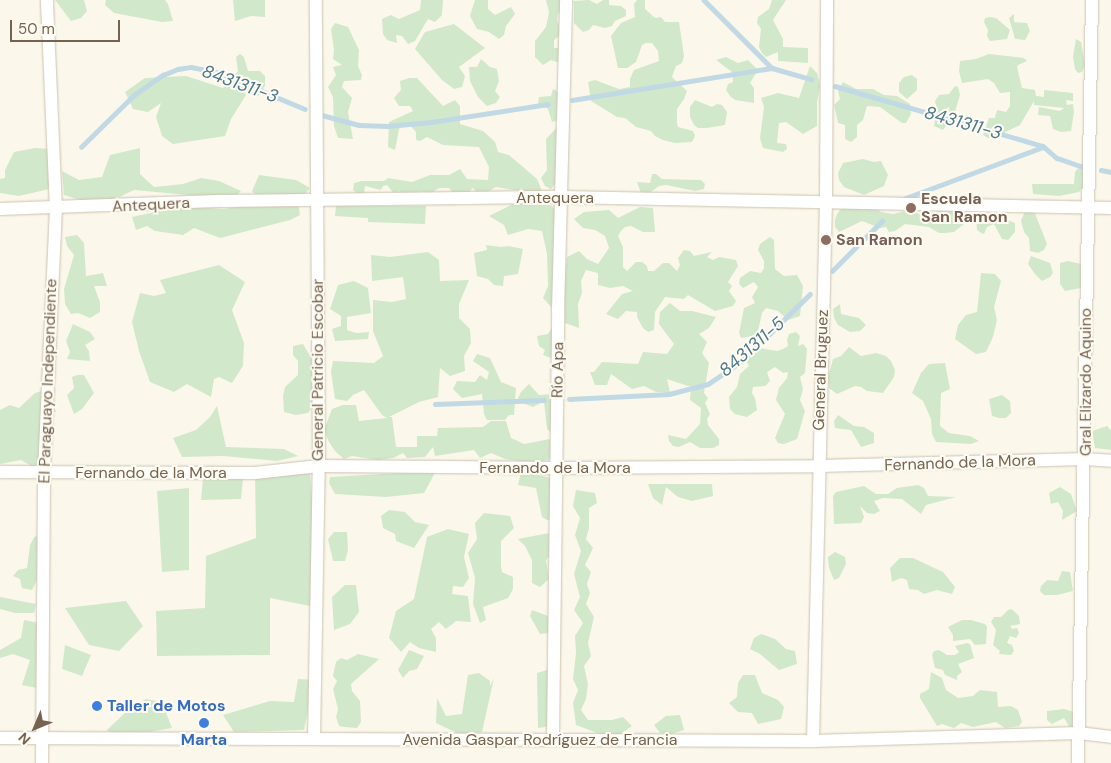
<!DOCTYPE html>
<html>
<head>
<meta charset="utf-8">
<style>
	body { margin:0 }
	#map { position:relative; width:1111px; height:763px; overflow:hidden; background:#fbf8eb; font-family:"DM Sans",sans-serif }
	div>[style] { position:absolute }
	[style*='--x'] { left:calc(var(--x)*1px); top:calc(var(--y)*1px); width:calc(var(--w)*1px); rotate:calc(var(--a)*1deg) }
	.green>* { inset:0; background:#d1e8ca }
	.stream>* { height:4.5px; margin:-2.25px; padding:0 2.25px; transform-origin:2.25px; border-radius:2.25px; background:#c1d9e4 }
	.roads { filter:drop-shadow(0 0 1px #cdc2b1) drop-shadow(0 0 1px #cdc2b1) }
	.street>* { height:12px; margin:-6px; padding:0 6px; transform-origin:6px; border-radius:6px; background:#fff }
	.dots>* { width:14px; height:14px; translate:-50% -50%; box-sizing:border-box; border:2px solid #fefbf2; border-radius:50% }
	span { translate:-50% -50%; white-space:nowrap; text-align:center; line-height:1.15; -webkit-text-stroke:4px #fefbf2; paint-order:stroke }
	.street-label { font-size:16px; color:#756350 }
	.education-label { font-size:16px; color:#785e54; font-weight:700 }
	.left { translate:0 -50%; text-align:left }
	.shop-label { font-size:16px; color:#366cbe; font-weight:700 }
	.water-label { font-size:18px; color:#4e788c; font-style:italic }
	.north { position:absolute; left:10px; top:703px; width:50px; height:50px; -webkit-text-stroke:4px #fefbf2; paint-order:stroke; rotate:225deg; font-size:14px; font-weight:700; line-height:20px; text-align:center; color:#756350 }
	.north::after { content:''; display:block; margin:auto; width:18px; height:22px; background:#756350; clip-path:polygon(50% 0,100% 100%,50% 72%,0 100%) }
	.scale { position:absolute; left:10px; top:20px; width:110px; height:22px; box-sizing:border-box; border:2px solid #756350; border-top:0; padding-left:6px; font-size:15px; line-height:18px; white-space:nowrap; color:#756350; -webkit-text-stroke:4px #fefbf2; paint-order:stroke }
</style>
</head>
<body>
<div id="map">
	<div class="green">
		<i style="clip-path:polygon(55px 0,84px 0,87px 11px,81px 18px,71px 21px)"></i>
		<i style="clip-path:polygon(106px 0,165px 0,168px 4px,173px 21px,162px 22px,114px 13px,105px 5px)"></i>
		<i style="clip-path:polygon(233px 0,265px 0,265px 17px,251px 16px,235px 21px)"></i>
		<i style="clip-path:polygon(421px 0,443px 0,442px 15px,435px 22px,428px 19px,415px 41px,408px 44px,402px 36px,396px 35px,397px 43px,387px 40px,383px 34px,382px 19px,391px 15px,399px 19px,420px 10px)"></i>
		<i style="clip-path:polygon(475px 0,488px 0,488px 9px,495px 15px,511px 7px,515px 14px,506px 26px,504px 35px,499px 39px,489px 32px,477px 29px,470px 16px)"></i>
		<i style="clip-path:polygon(546px 0,567px 0,567px 7px,558px 13px,557px 20px,562px 34px,554px 40px,554px 48px,566px 48px,563px 64px,551px 60px,543px 65px,535px 57px,535px 41px,546px 27px,549px 12px)"></i>
		<i style="clip-path:polygon(589px 0,597px 4px,603px 0,609px 0,609px 5px,621px 6px,626px 10px,626px 16px,615px 21px,612px 26px,605px 28px,593px 25px,589px 30px,583px 32px,574px 23px,574px 1px)"></i>
		<i style="clip-path:polygon(637px 0,645px 0,645px 9px,655px 18px,661px 17px,665px 22px,679px 22px,684px 56px,682px 63px,676px 66px,672px 77px,687px 91px,684px 99px,677px 109px,677px 123px,678px 127px,693px 131px,695px 136px,692px 142px,675px 143px,663px 140px,655px 136px,651px 131px,636px 127px,625px 118px,617px 117px,591px 101px,588px 82px,595px 80px,619px 89px,630px 87px,630px 79px,634px 70px,659px 61px,658px 51px,652px 43px,646px 43px,642px 45px,636px 62px,627px 68px,618px 68px,611px 36px,621px 23px,635px 17px,634px 4px)"></i>
		<i style="clip-path:polygon(772px 0,786px 0,773px 20px,783px 39px,783px 47px,808px 48px,808px 63px,778px 61px,778px 52px,766px 57px,762px 53px,759px 47px,761px 29px,757px 23px,758px 17px,769px 9px)"></i>
		<i style="clip-path:polygon(1014px 14px,1014px 22px,1027px 23px,1030px 31px,1025px 40px,1015px 39px,1009px 18px)"></i>
		<i style="clip-path:polygon(990px 17px,996px 18px,1010px 30px,1007px 39px,990px 41px,987px 36px,988px 30px,984px 22px,985px 18px)"></i>
		<i style="clip-path:polygon(335px 23px,348px 27px,359px 50px,358px 66px,362px 75px,361px 80px,344px 81px,342px 87px,352px 98px,348px 112px,353px 139px,338px 138px,334px 126px,333px 97px,328px 87px,336px 75px,333px 67px,342px 65px,333px 59px,334px 50px,331px 29px)"></i>
		<i style="clip-path:polygon(454px 24px,485px 48px,459px 67px,465px 76px,462px 87px,454px 89px,442px 80px,415px 49px,425px 32px)"></i>
		<i style="clip-path:polygon(1076px 39px,1081px 42px,1085px 64px,1082px 72px,1078px 73px,1075px 69px,1073px 57px)"></i>
		<i style="clip-path:polygon(240px 54px,244px 57px,248px 71px,260px 71px,265px 76px,265px 86px,258px 96px,246px 95px,231px 119px,225px 136px,173px 144px,162px 136px,156px 117px,161px 103px,148px 112px,133px 109px,125px 92px,145px 78px,186px 76px,223px 88px,238px 71px,236px 57px)"></i>
		<i style="clip-path:polygon(989px 54px,1024px 58px,1027px 61px,1018px 65px,1017px 67px,1022px 88px,1035px 90px,1036px 96px,1044px 97px,1044px 90px,1073px 93px,1073px 101px,1066px 100px,1067px 105px,1073px 104px,1074px 112px,1071px 131px,1061px 132px,1053px 129px,1050px 116px,1038px 115px,1039px 107px,1060px 111px,1064px 108px,1034px 105px,1034px 101px,1020px 125px,997px 136px,988px 138px,983px 135px,989px 118px,995px 118px,997px 110px,1006px 112px,1010px 106px,1010px 92px,1000px 93px,994px 83px,988px 79px,962px 83px,959px 71px,960px 61px,976px 59px)"></i>
		<i style="clip-path:polygon(726px 57px,738px 63px,748px 60px,758px 70px,750px 83px,754px 88px,754px 103px,735px 100px,730px 96px,726px 90px,728px 84px,733px 82px,732px 72px,716px 60px)"></i>
		<i style="clip-path:polygon(481px 59px,490px 67px,497px 69px,499px 81px,495px 91px,500px 97px,496px 103px,487px 106px,478px 97px,470px 81px,469px 67px,477px 67px)"></i>
		<i style="clip-path:polygon(810px 66px,817px 73px,820px 86px,817px 102px,817px 126px,803px 134px,786px 122px,779px 123px,777px 143px,786px 144px,787px 149px,783px 152px,763px 148px,760px 138px,764px 107px,761px 98px,778px 93px,799px 98px)"></i>
		<i style="clip-path:polygon(912px 75px,917px 79px,917px 90px,907px 99px,899px 92px,899px 83px,904px 77px)"></i>
		<i style="clip-path:polygon(409px 78px,417px 78px,443px 106px,455px 100px,460px 106px,460px 124px,483px 131px,495px 142px,498px 152px,509px 155px,537px 179px,542px 191px,521px 191px,496px 187px,480px 196px,473px 188px,466px 194px,456px 196px,449px 188px,439px 188px,428px 195px,421px 191px,417px 195px,399px 197px,399px 190px,395px 195px,387px 185px,383px 186px,381px 190px,365px 186px,364px 193px,358px 194px,353px 190px,354px 183px,362px 181px,384px 181px,388px 178px,412px 182px,430px 175px,449px 175px,460px 169px,467px 179px,488px 180px,489px 167px,479px 147px,443px 145px,427px 137px,420px 141px,416px 140px,416px 132px,408px 123px,399px 129px,395px 150px,388px 147px,389px 122px,413px 111px,410px 106px,399px 106px,394px 98px,401px 90px,400px 81px)"></i>
		<i style="clip-path:polygon(843px 82px,856px 89px,873px 89px,884px 95px,897px 96px,910px 104px,911px 114px,906px 123px,902px 123px,880px 107px,867px 106px,863px 120px,857px 125px,857px 137px,851px 142px,845px 139px,845px 125px,838px 123px,834px 105px,840px 99px,838px 91px)"></i>
		<i style="clip-path:polygon(955px 86px,958px 87px,960px 95px,954px 115px,943px 130px,934px 126px,937px 109px,935px 101px,939px 95px,949px 94px)"></i>
		<i style="clip-path:polygon(553px 89px,562px 93px,558px 120px,552px 122px,548px 109px,538px 104px,539px 97px,551px 96px)"></i>
		<i style="clip-path:polygon(695px 100px,712px 107px,717px 104px,722px 105px,727px 112px,725px 125px,707px 128px,698px 128px,694px 125px,690px 117px,690px 107px)"></i>
		<i style="clip-path:polygon(558px 126px,557px 181px,551px 189px,545px 186px,541px 178px,547px 170px,546px 139px)"></i>
		<i style="clip-path:polygon(35px 148px,52px 149px,49px 189px,19px 196px,0 193px,0 179px,5px 178px,5px 170px,14px 152px)"></i>
		<i style="clip-path:polygon(140px 148px,140px 174px,154px 187px,183px 184px,201px 178px,219px 181px,241px 191px,233px 199px,134px 190px,100px 206px,64px 195px,62px 171px,79px 180px,102px 177px,110px 155px)"></i>
		<i style="clip-path:polygon(863px 159px,874px 162px,881px 161px,888px 175px,884px 186px,864px 195px,844px 187px,839px 180px,838px 173px,843px 163px)"></i>
		<i style="clip-path:polygon(1078px 168px,1083px 170px,1084px 185px,1079px 192px,1059px 196px,1033px 194px,1032px 184px,1074px 184px,1075px 172px)"></i>
		<i style="clip-path:polygon(652px 174px,656px 174px,662px 179px,701px 180px,705px 184px,704px 189px,695px 191px,666px 185px,659px 186px,649px 193px,641px 193px,637px 182px,650px 183px)"></i>
		<i style="clip-path:polygon(259px 175px,296px 180px,310px 188px,298px 202px,300px 215px,290px 220px,220px 238px,194px 228px,183px 235px,155px 231px,147px 226px,136px 230px,132px 217px,183px 206px,224px 209px,260px 203px,261px 201px,252px 191px)"></i>
		<i style="clip-path:polygon(513px 204px,550px 205px,565px 215px,561px 285px,565px 295px,564px 283px,567px 257px,579px 251px,587px 259px,598px 264px,609px 248px,605px 236px,595px 230px,583px 228px,574px 219px,584px 212px,609px 210px,618px 218px,640px 207px,653px 208px,655px 232px,643px 232px,631px 226px,625px 227px,621px 231px,618px 236px,623px 247px,623px 267px,627px 271px,636px 262px,642px 262px,647px 266px,648px 271px,654px 271px,663px 263px,669px 263px,677px 271px,680px 265px,678px 258px,684px 250px,690px 251px,694px 256px,712px 252px,707px 257px,713px 260px,719px 257px,736px 260px,738px 266px,728px 282px,732px 286px,729px 291px,736px 301px,733px 306px,715px 311px,688px 295px,684px 299px,665px 297px,655px 312px,654px 330px,648px 332px,643px 328px,637px 317px,637px 312px,626px 311px,618px 319px,606px 314px,622px 294px,633px 291px,623px 286px,610px 288px,598px 285px,598px 273px,586px 270px,581px 281px,582px 293px,578px 304px,579px 328px,565px 323px,565px 299px,558px 311px,552px 308px,543px 298px,548px 286px,547px 254px,542px 231px,528px 229px,508px 235px,504px 225px,489px 216px)"></i>
		<i style="clip-path:polygon(871px 204px,881px 212px,893px 214px,910px 210px,921px 215px,927px 215px,946px 208px,965px 215px,969px 220px,954px 232px,945px 233px,939px 233px,929px 227px,905px 224px,895px 231px,889px 232px,886px 227px,880px 228px,862px 221px,839px 232px,835px 227px,835px 220px,837px 214px,841px 209px,846px 206px)"></i>
		<i style="clip-path:polygon(336px 206px,426px 206px,425px 224px,368px 222px,368px 218px,335px 216px)"></i>
		<i style="clip-path:polygon(1025px 211px,1034px 211px,1047px 244px,1044px 250px,1038px 253px,1030px 251px,1029px 238px,1024px 232px,1021px 221px)"></i>
		<i style="clip-path:polygon(976px 213px,995px 215px,1015px 223px,1015px 232px,1008px 240px,1002px 239px,994px 224px,987px 227px,984px 234px,981px 233px,977px 230px)"></i>
		<i style="clip-path:polygon(77px 235px,84px 243px,86px 276px,103px 273px,107px 286px,94px 286px,100px 302px,100px 312px,90px 318px,78px 313px,71px 314px,65px 304px,64px 289px,74px 255px,67px 246px,65px 237px)"></i>
		<i style="clip-path:polygon(770px 237px,774px 240px,775px 269px,784px 276px,797px 275px,803px 286px,800px 316px,788px 320px,778px 311px,766px 308px,762px 313px,758px 331px,753px 336px,741px 338px,739px 333px,744px 308px,755px 303px,752px 297px,758px 287px,754px 282px,743px 288px,739px 284px,740px 278px,750px 271px,761px 273px,764px 268px,764px 261px,758px 250px,760px 244px)"></i>
		<i style="clip-path:polygon(486px 245px,501px 247px,508px 246px,523px 249px,518px 274px,504px 276px,503px 286px,494px 285px,488px 279px,477px 276px,474px 253px,487px 250px)"></i>
		<i style="clip-path:polygon(428px 252px,439px 260px,440px 281px,469px 280px,459px 304px,459px 318px,470px 329px,471px 343px,464px 356px,465px 371px,450px 376px,440px 368px,438px 397px,419px 402px,389px 417px,392px 417px,396px 447px,417px 447px,417px 436px,437px 436px,438px 428px,483px 427px,491px 421px,506px 421px,511px 438px,524px 444px,550px 439px,553px 448px,552px 459px,534px 463px,505px 459px,491px 453px,480px 458px,474px 450px,435px 456px,433px 447px,425px 457px,407px 458px,403px 453px,393px 458px,378px 460px,352px 456px,344px 459px,335px 451px,329px 442px,324px 430px,332px 409px,343px 405px,356px 405px,359px 421px,387px 418px,382px 415px,364px 390px,353px 395px,347px 401px,335px 399px,331px 372px,333px 361px,374px 363px,383px 356px,373px 331px,373px 300px,392px 302px,406px 299px,403px 277px,372px 281px,371px 255px,390px 257px)"></i>
		<i style="clip-path:polygon(1031px 256px,1050px 263px,1053px 273px,1050px 277px,1042px 281px,1035px 274px,1028px 264px)"></i>
		<i style="clip-path:polygon(1068px 261px,1081px 264px,1082px 278px,1081px 288px,1065px 291px,1060px 284px,1060px 263px)"></i>
		<i style="clip-path:polygon(219px 265px,245px 282px,232px 310px,244px 343px,243px 366px,232px 383px,219px 377px,214px 379px,211px 397px,187px 384px,174px 392px,150px 382px,139px 351px,132px 322px,140px 293px,154px 296px,166px 293px,160px 280px)"></i>
		<i style="clip-path:polygon(981px 273px,995px 274px,1001px 281px,994px 307px,997px 320px,993px 337px,986px 352px,976px 354px,955px 339px,958px 325px,966px 315px,977px 312px)"></i>
		<i style="clip-path:polygon(354px 281px,368px 288px,371px 313px,347px 317px,347px 330px,356px 333px,369px 332px,368px 339px,335px 341px,332px 329px,341px 326px,341px 316px,330px 309px,338px 285px)"></i>
		<i style="clip-path:polygon(670px 303px,680px 311px,692px 311px,716px 317px,709px 328px,699px 334px,707px 342px,702px 353px,709px 363px,704px 393px,708px 398px,705px 403px,710px 414px,707px 419px,708px 425px,719px 439px,719px 445px,713px 448px,700px 448px,690px 442px,679px 447px,673px 446px,669px 441px,668px 435px,686px 439px,700px 424px,701px 408px,690px 400px,691px 387px,667px 379px,670px 392px,656px 392px,644px 386px,632px 389px,611px 374px,607px 385px,595px 385px,590px 372px,594px 372px,602px 362px,638px 364px,643px 352px,667px 354px,674px 344px,659px 324px,660px 312px)"></i>
		<i style="clip-path:polygon(840px 304px,841px 314px,859px 318px,866px 325px,860px 331px,850px 332px,838px 325px,834px 318px,833px 309px)"></i>
		<i style="clip-path:polygon(73px 324px,90px 332px,95px 339px,85px 345px,89px 351px,90px 361px,67px 359px,70px 352px,66px 341px)"></i>
		<i style="clip-path:polygon(553px 326px,560px 355px,551px 358px,543px 355px,545px 350px,539px 346px,537px 336px,548px 334px)"></i>
		<i style="clip-path:polygon(796px 332px,800px 336px,798px 346px,803px 344px,807px 349px,805px 373px,800px 377px,803px 389px,800px 400px,805px 411px,797px 439px,784px 444px,778px 443px,775px 438px,785px 414px,776px 400px,779px 388px,787px 378px,788px 372px,783px 373px,775px 367px,767px 372px,770px 381px,765px 386px,753px 387px,752px 393px,755px 398px,757px 410px,747px 417px,735px 414px,730px 409px,729px 397px,737px 387px,740px 374px,749px 366px,746px 360px,748px 354px,759px 348px,777px 351px,783px 349px,788px 346px,787px 340px,789px 334px)"></i>
		<i style="clip-path:polygon(303px 344px,319px 371px,320px 395px,308px 413px,296px 415px,284px 412px,283px 396px,285px 387px,298px 375px,298px 361px,293px 355px,293px 346px)"></i>
		<i style="clip-path:polygon(849px 347px,861px 356px,876px 353px,886px 356px,891px 361px,895px 370px,894px 377px,883px 393px,867px 391px,861px 387px,855px 386px,837px 394px,829px 388px,828px 378px,833px 359px,841px 356px)"></i>
		<i style="clip-path:polygon(477px 354px,490px 358px,501px 382px,516px 388px,514px 415px,509px 415px,505px 420px,487px 420px,484px 414px,482px 394px,462px 398px,453px 389px,457px 381px,475px 382px,480px 375px,487px 380px,489px 372px,473px 361px)"></i>
		<i style="clip-path:polygon(945px 363px,950px 389px,941px 393px,940px 426px,949px 433px,970px 436px,979px 441px,971px 444px,936px 442px,932px 434px,931px 419px,923px 401px,912px 393px,921px 373px,929px 364px)"></i>
		<i style="clip-path:polygon(77px 375px,84px 375px,94px 393px,82px 409px,74px 414px,67px 395px,74px 388px,72px 377px)"></i>
		<i style="clip-path:polygon(529px 384px,539px 395px,553px 394px,560px 413px,564px 418px,561px 431px,554px 435px,547px 429px,544px 401px,533px 407px,520px 402px,518px 398px,521px 392px)"></i>
		<i style="clip-path:polygon(49px 389px,56px 412px,47px 412px,47px 466px,33px 467px,21px 460px,0 464px,0 410px,10px 405px,19px 408px,35px 393px)"></i>
		<i style="clip-path:polygon(1002px 395px,1010px 401px,1011px 413px,1006px 418px,999px 418px,992px 416px,989px 399px)"></i>
		<i style="clip-path:polygon(217px 406px,226px 447px,284px 449px,298px 456px,277px 461px,223px 456px,182px 457px,173px 438px,196px 430px,210px 417px)"></i>
		<i style="clip-path:polygon(838px 415px,854px 426px,864px 427px,874px 433px,874px 443px,861px 447px,851px 430px,835px 428px,834px 421px)"></i>
		<i style="clip-path:polygon(1107px 426px,1111px 431px,1111px 450px,1095px 448px,1092px 431px)"></i>
		<i style="clip-path:polygon(244px 467px,241px 499px,201px 500px,204px 468px)"></i>
		<i style="clip-path:polygon(436px 471px,424px 493px,386px 497px,335px 494px,329px 483px,330px 477px)"></i>
		<i style="clip-path:polygon(521px 472px,552px 478px,557px 519px,547px 520px,542px 517px,536px 488px,518px 485px)"></i>
		<i style="clip-path:polygon(255px 473px,310px 474px,320px 608px,270px 598px,270px 655px,157px 656px,156px 611px,205px 608px,206px 556px,256px 538px)"></i>
		<i style="clip-path:polygon(648px 484px,712px 484px,713px 496px,692px 501px,678px 497px,666px 487px,662px 505px,653px 498px)"></i>
		<i style="clip-path:polygon(918px 485px,924px 488px,928px 496px,956px 497px,926px 505px,921px 514px,902px 499px,883px 498px,874px 501px,880px 511px,874px 514px,867px 513px,860px 506px,864px 517px,861px 523px,834px 524px,833px 496px,836px 492px,864px 486px,876px 494px,888px 494px,897px 488px)"></i>
		<i style="clip-path:polygon(1060px 487px,1071px 494px,1077px 511px,1062px 520px,1063px 511px,1058px 502px,1051px 504px,1049px 493px)"></i>
		<i style="clip-path:polygon(189px 488px,189px 570px,162px 572px,157px 491px)"></i>
		<i style="clip-path:polygon(576px 490px,595px 493px,597px 503px,589px 508px,589px 528px,586px 539px,593px 548px,585px 565px,591px 572px,587px 584px,590px 593px,586px 604px,594px 617px,588px 643px,591px 656px,584px 666px,588px 684px,586px 699px,581px 710px,588px 720px,612px 720px,623px 717px,632px 726px,613px 739px,576px 725px,573px 703px,578px 690px,573px 679px,576px 653px,575px 636px,583px 623px,574px 610px,580px 597px,574px 574px,581px 551px,575px 535px,580px 518px,573px 506px)"></i>
		<i style="clip-path:polygon(389px 510px,405px 512px,415px 522px,429px 525px,414px 548px,396px 541px,395px 534px,383px 528px,381px 516px)"></i>
		<i style="clip-path:polygon(484px 513px,510px 516px,514px 528px,501px 541px,501px 565px,502px 572px,513px 577px,513px 589px,508px 598px,483px 607px,486px 620px,480px 623px,473px 604px,475px 578px,468px 553px,477px 539px,475px 523px)"></i>
		<i style="clip-path:polygon(448px 529px,469px 534px,464px 557px,469px 578px,463px 587px,453px 586px,452px 594px,468px 596px,471px 622px,456px 621px,446px 629px,439px 622px,431px 629px,436px 638px,436px 652px,419px 648px,410px 642px,401px 652px,389px 638px,396px 611px,414px 599px,427px 537px)"></i>
		<i style="clip-path:polygon(334px 532px,347px 532px,348px 550px,345px 561px,333px 561px,328px 539px)"></i>
		<i style="clip-path:polygon(549px 533px,552px 553px,546px 560px,549px 579px,540px 587px,532px 583px,532px 560px,525px 546px,518px 539px)"></i>
		<i style="clip-path:polygon(35px 536px,43px 540px,50px 554px,39px 560px,37px 580px,32px 590px,22px 588px,20px 579px,13px 576px,18px 570px,27px 568px,30px 545px)"></i>
		<i style="clip-path:polygon(835px 552px,845px 557px,846px 564px,839px 578px,834px 580px,829px 568px,828px 557px)"></i>
		<i style="clip-path:polygon(900px 558px,913px 558px,943px 572px,955px 587px,952px 594px,937px 590px,924px 594px,918px 590px,909px 589px,907px 580px,901px 578px,892px 582px,890px 568px)"></i>
		<i style="clip-path:polygon(1062px 571px,1070px 572px,1073px 591px,1057px 595px,1044px 595px,1040px 591px,1041px 586px,1047px 580px,1058px 581px)"></i>
		<i style="clip-path:polygon(345px 585px,356px 585px,359px 612px,350px 624px,334px 630px,332px 597px)"></i>
		<i style="clip-path:polygon(0 597px,36px 604px,34px 613px,15px 613px,0 609px)"></i>
		<i style="clip-path:polygon(126px 601px,143px 626px,119px 651px,89px 645px,65px 608px)"></i>
		<i style="clip-path:polygon(1012px 609px,1019px 616px,1020px 624px,1010px 626px,1012px 629px,1017px 628px,1019px 633px,1016px 638px,1010px 636px,1007px 643px,1012px 645px,1014px 651px,1011px 655px,999px 654px,1000px 651px,993px 645px,996px 630px,991px 622px,994px 617px,1001px 617px,1008px 610px)"></i>
		<i style="clip-path:polygon(532px 610px,551px 617px,549px 633px,540px 634px,530px 616px)"></i>
		<i style="clip-path:polygon(24px 620px,39px 623px,37px 688px,22px 685px,30px 660px,13px 654px,0 658px,0 650px,21px 638px)"></i>
		<i style="clip-path:polygon(962px 620px,971px 620px,985px 624px,987px 627px,986px 644px,975px 645px,970px 639px,953px 641px,953px 635px,948px 627px)"></i>
		<i style="clip-path:polygon(761px 634px,775px 639px,786px 649px,795px 651px,797px 664px,779px 670px,760px 654px,750px 649px,754px 638px)"></i>
		<i style="clip-path:polygon(967px 643px,970px 644px,974px 658px,958px 664px,962px 672px,957px 676px,957px 680px,945px 675px,943px 670px,935px 668px,932px 655px,934px 651px,939px 650px,947px 655px,955px 655px,959px 652px,955px 646px)"></i>
		<i style="clip-path:polygon(65px 645px,91px 655px,82px 676px,62px 669px)"></i>
		<i style="clip-path:polygon(409px 650px,424px 656px,417px 669px,409px 671px,403px 678px,398px 670px)"></i>
		<i style="clip-path:polygon(358px 654px,379px 659px,351px 684px,352px 691px,360px 701px,361px 722px,357px 728px,344px 727px,339px 726px,336px 717px,338px 709px,333px 689px,337px 681px,333px 676px,334px 671px,336px 662px,341px 658px,347px 660px)"></i>
		<i style="clip-path:polygon(554px 668px,551px 726px,538px 728px,537px 673px)"></i>
		<i style="clip-path:polygon(931px 672px,942px 678px,946px 690px,958px 698px,973px 696px,980px 690px,997px 692px,998px 707px,1011px 706px,1018px 710px,1022px 722px,1019px 726px,1005px 728px,996px 722px,973px 727px,961px 723px,954px 728px,942px 724px,937px 726px,920px 698px,920px 694px,929px 689px)"></i>
		<i style="clip-path:polygon(479px 673px,490px 681px,490px 686px,494px 678px,482px 732px,463px 736px,436px 723px,437px 698px,446px 716px,462px 714px,468px 675px)"></i>
		<i style="clip-path:polygon(743px 675px,755px 675px,762px 693px,778px 700px,784px 707px,781px 719px,758px 724px,752px 713px,738px 712px,729px 703px,737px 697px,738px 683px)"></i>
		<i style="clip-path:polygon(298px 679px,314px 680px,304px 730px,234px 732px,223px 715px,270px 701px,294px 702px)"></i>
		<i style="clip-path:polygon(146px 699px,162px 702px,172px 728px,116px 738px,107px 730px,131px 707px)"></i>
		<i style="clip-path:polygon(1064px 709px,1074px 712px,1072px 731px,1064px 718px,1052px 724px,1047px 720px,1047px 711px)"></i>
		<i style="clip-path:polygon(680px 715px,684px 730px,671px 734px,660px 733px,654px 725px,666px 716px)"></i>
	</div>
	<div class="stream">
		<i style="--x:704;--y:0;--w:96;--a:45"></i>
		<i style="--x:835;--y:86;--w:216;--a:16.1"></i>
		<i style="--x:1043;--y:146;--w:18;--a:41"></i>
		<i style="--x:1057;--y:158;--w:31;--a:19"></i>
		<i style="--x:572;--y:100;--w:203;--a:-9.1"></i>
		<i style="--x:772;--y:68;--w:41;--a:15.8"></i>
		<i style="--x:318;--y:114;--w:42;--a:15"></i>
		<i style="--x:359;--y:125;--w:28;--a:2"></i>
		<i style="--x:387;--y:126;--w:44;--a:-5.2"></i>
		<i style="--x:431;--y:122;--w:118;--a:-8.7"></i>
		<i style="--x:81;--y:147;--w:74;--a:-44.5"></i>
		<i style="--x:134;--y:95;--w:35;--a:-35"></i>
		<i style="--x:163;--y:75;--w:16;--a:-22"></i>
		<i style="--x:178;--y:69;--w:13;--a:-9"></i>
		<i style="--x:191;--y:67;--w:25;--a:11"></i>
		<i style="--x:216;--y:72;--w:96;--a:22.6"></i>
		<i style="--x:1101;--y:170;--w:10;--a:11"></i>
		<i style="--x:903;--y:199;--w:149;--a:-20.4"></i>
		<i style="--x:832;--y:271;--w:71;--a:-45"></i>
		<i style="--x:569;--y:399;--w:100;--a:-2.9"></i>
		<i style="--x:669;--y:394;--w:40;--a:-14.4"></i>
		<i style="--x:708;--y:384;--w:41;--a:-34.1"></i>
		<i style="--x:742;--y:361;--w:95;--a:-44.6"></i>
		<i style="--x:435;--y:404;--w:109;--a:-2.1"></i>
	</div>
	<div class="roads">
		<div class="street">
			<i style="--x:0;--y:209;--w:223;--a:-2.1"></i>
			<i style="--x:223;--y:201;--w:339;--a:-0.7"></i>
			<i style="--x:562;--y:197;--w:549;--a:1.15"></i>
			<i style="--x:0;--y:472;--w:255;--a:0.2"></i>
			<i style="--x:255;--y:473;--w:64;--a:-6.2"></i>
			<i style="--x:319;--y:466;--w:238;--a:0.5"></i>
			<i style="--x:557;--y:468;--w:262;--a:-0.4"></i>
			<i style="--x:819;--y:466;--w:266;--a:-1.5"></i>
			<i style="--x:1085;--y:459;--w:26;--a:4"></i>
			<i style="--x:0;--y:738;--w:813;--a:0.21"></i>
			<i style="--x:813;--y:741;--w:266;--a:-1.7"></i>
			<i style="--x:1079;--y:733;--w:32;--a:7"></i>
			<i style="--x:314;--y:739;--w:273;--a:-89"></i>
			<i style="--x:319;--y:466;--w:466;--a:-90.4"></i>
			<i style="--x:553;--y:739;--w:428;--a:-89.3"></i>
			<i style="--x:558;--y:311;--w:311;--a:-88.5"></i>
			<i style="--x:813;--y:741;--w:538;--a:-88.62"></i>
			<i style="--x:826;--y:203;--w:203;--a:-89.7"></i>
			<i style="--x:42;--y:763;--w:291;--a:-89.6"></i>
			<i style="--x:44;--y:472;--w:263;--a:-87.4"></i>
			<i style="--x:56;--y:209;--w:209;--a:-92.5"></i>
			<i style="--x:1078;--y:763;--w:763;--a:-88.95"></i>
		</div>
	</div>
	<div class="dots">
		<i style="left:911px;top:208px;background:#8d6e63"></i>
		<i style="left:826px;top:240px;background:#8d6e63"></i>
		<i style="left:97px;top:706px;background:#3f7fe0"></i>
		<i style="left:204px;top:723px;background:#3f7fe0"></i>
	</div>
	<div class="street-label">
		<span style="left:555px;top:198px">Antequera</span>
		<span style="left:151px;top:205px;rotate:-3deg">Antequera</span>
		<span style="left:318px;top:370px;rotate:-90deg">General Patricio Escobar</span>
		<span style="left:558px;top:370px;rotate:-89deg">Río Apa</span>
		<span style="left:821px;top:370px;rotate:-88deg">General Bruguez</span>
		<span style="left:48px;top:381px;rotate:-88deg">El Paraguayo Independiente</span>
		<span style="left:1086px;top:382px;rotate:-90deg">Gral Elizardo Aquino</span>
		<span style="left:960px;top:463px;rotate:-2deg">Fernando de la Mora</span>
		<span style="left:555px;top:468px">Fernando de la Mora</span>
		<span style="left:151px;top:473px">Fernando de la Mora</span>
		<span style="left:540px;top:740px">Avenida Gaspar Rodríguez de Francia</span>
	</div>
	<div class="education-label">
		<span class="left" style="left:921px;top:208px">Escuela<br>San Ramon</span>
		<span class="left" style="left:836px;top:240px">San Ramon</span>
	</div>
	<div class="shop-label">
		<span class="left" style="left:107px;top:706px">Taller de Motos</span>
		<span style="left:204px;top:740px">Marta</span>
	</div>
	<div class="water-label">
		<span style="left:240px;top:84px;rotate:20deg">8431311-3</span>
		<span style="left:963px;top:123px;rotate:16deg">8431311-3</span>
		<span style="left:752px;top:347px;rotate:-41deg">8431311-5</span>
	</div>
	<div class="north">N</div>
	<div class="scale">50 m</div>
</div>
</body>
</html>
